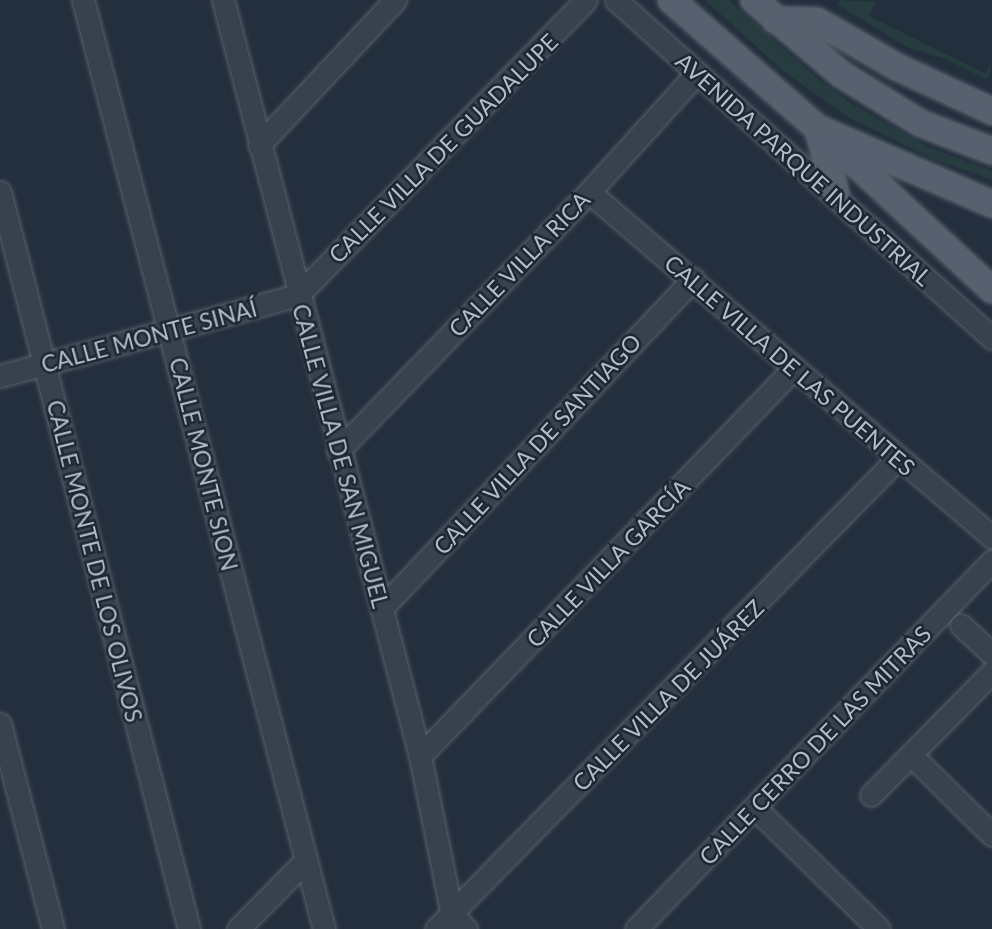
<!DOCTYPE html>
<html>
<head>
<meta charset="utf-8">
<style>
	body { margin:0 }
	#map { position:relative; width:992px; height:929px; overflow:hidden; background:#242f3e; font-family:Lato,sans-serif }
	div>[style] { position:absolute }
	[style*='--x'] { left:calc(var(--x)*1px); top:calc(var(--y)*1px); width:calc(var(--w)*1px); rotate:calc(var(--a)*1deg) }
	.green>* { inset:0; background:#263c3f }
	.roads { filter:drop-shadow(0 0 2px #565f6c) drop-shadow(0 0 2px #565f6c) }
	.minor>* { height:21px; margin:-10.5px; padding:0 10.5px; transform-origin:10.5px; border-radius:10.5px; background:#38414e }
	.major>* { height:26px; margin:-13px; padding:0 13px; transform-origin:13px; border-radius:13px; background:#56606e }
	span { translate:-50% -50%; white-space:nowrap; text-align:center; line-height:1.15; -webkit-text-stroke:5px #1d2633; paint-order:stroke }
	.street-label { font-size:23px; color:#b4bcc9 }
</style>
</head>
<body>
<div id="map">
	<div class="green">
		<i style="clip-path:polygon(705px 0,729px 0,818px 79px,854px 105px,931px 148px,992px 171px,992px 180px,933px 159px,848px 117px,782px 70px)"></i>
		<i style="clip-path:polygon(840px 0,876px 2px,869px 16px,986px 74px,992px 62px,989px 77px,985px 79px,946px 59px,909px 48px,838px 5px)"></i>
	</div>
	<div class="roads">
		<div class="minor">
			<i style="--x:83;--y:0;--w:960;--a:75.46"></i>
			<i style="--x:223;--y:0;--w:781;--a:75.39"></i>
			<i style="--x:420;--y:756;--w:161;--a:78.6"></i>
			<i style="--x:452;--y:914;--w:21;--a:47"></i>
			<i style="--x:616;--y:0;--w:506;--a:41.95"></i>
			<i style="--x:259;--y:145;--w:199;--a:-46.8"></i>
			<i style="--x:0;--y:192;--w:761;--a:75.62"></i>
			<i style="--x:589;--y:192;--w:531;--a:40.57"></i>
			<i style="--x:0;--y:376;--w:309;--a:-15.2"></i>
			<i style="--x:298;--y:295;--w:412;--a:-45.7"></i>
			<i style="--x:338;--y:451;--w:361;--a:-45.9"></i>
			<i style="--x:589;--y:192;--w:161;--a:-47.8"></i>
			<i style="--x:382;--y:608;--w:453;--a:-46.6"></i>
			<i style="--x:961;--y:625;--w:42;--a:43.1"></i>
			<i style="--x:0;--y:724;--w:212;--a:75.5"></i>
			<i style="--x:911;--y:755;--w:114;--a:44.6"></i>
			<i style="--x:420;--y:756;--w:539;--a:-46.05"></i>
			<i style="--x:871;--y:795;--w:173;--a:-45.5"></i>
			<i style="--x:755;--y:808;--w:173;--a:44.3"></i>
			<i style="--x:238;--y:929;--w:95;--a:-45.4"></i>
			<i style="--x:436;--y:929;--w:660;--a:-45.55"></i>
			<i style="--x:636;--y:929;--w:512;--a:-45.95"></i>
		</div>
		<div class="major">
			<i style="--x:671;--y:0;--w:194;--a:41.2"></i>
			<i style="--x:817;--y:128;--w:191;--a:23.5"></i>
			<i style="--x:754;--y:0;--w:114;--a:40.4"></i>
			<i style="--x:841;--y:74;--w:93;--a:31.8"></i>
			<i style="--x:920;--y:123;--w:77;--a:21.3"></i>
			<i style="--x:775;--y:20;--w:42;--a:1.4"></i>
			<i style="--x:817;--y:21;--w:92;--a:29.9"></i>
			<i style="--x:897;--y:67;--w:105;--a:24.9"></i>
			<i style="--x:818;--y:130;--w:66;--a:74.3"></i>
			<i style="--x:834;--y:144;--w:215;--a:42.7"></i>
		</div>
	</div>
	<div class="street-label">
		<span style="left:443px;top:148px;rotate:-45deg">CALLE VILLA DE GUADALUPE</span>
		<span style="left:804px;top:169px;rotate:42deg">AVENIDA PARQUE INDUSTRIAL</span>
		<span style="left:519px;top:264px;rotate:-46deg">CALLE VILLA RICA</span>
		<span style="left:149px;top:336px;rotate:-15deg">CALLE MONTE SINAÍ</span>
		<span style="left:790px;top:365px;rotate:41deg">CALLE VILLA DE LAS PUENTES</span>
		<span style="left:537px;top:444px;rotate:-47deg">CALLE VILLA DE SANTIAGO</span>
		<span style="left:341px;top:456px;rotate:75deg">CALLE VILLA DE SAN MIGUEL</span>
		<span style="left:204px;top:464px;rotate:76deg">CALLE MONTE SION</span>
		<span style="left:95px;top:561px;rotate:76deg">CALLE MONTE DE LOS OLIVOS</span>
		<span style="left:608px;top:563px;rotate:-46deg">CALLE VILLA GARCÍA</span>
		<span style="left:668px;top:695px;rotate:-45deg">CALLE VILLA DE JUÁREZ</span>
		<span style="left:815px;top:745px;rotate:-46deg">CALLE CERRO DE LAS MITRAS</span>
	</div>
</div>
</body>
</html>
